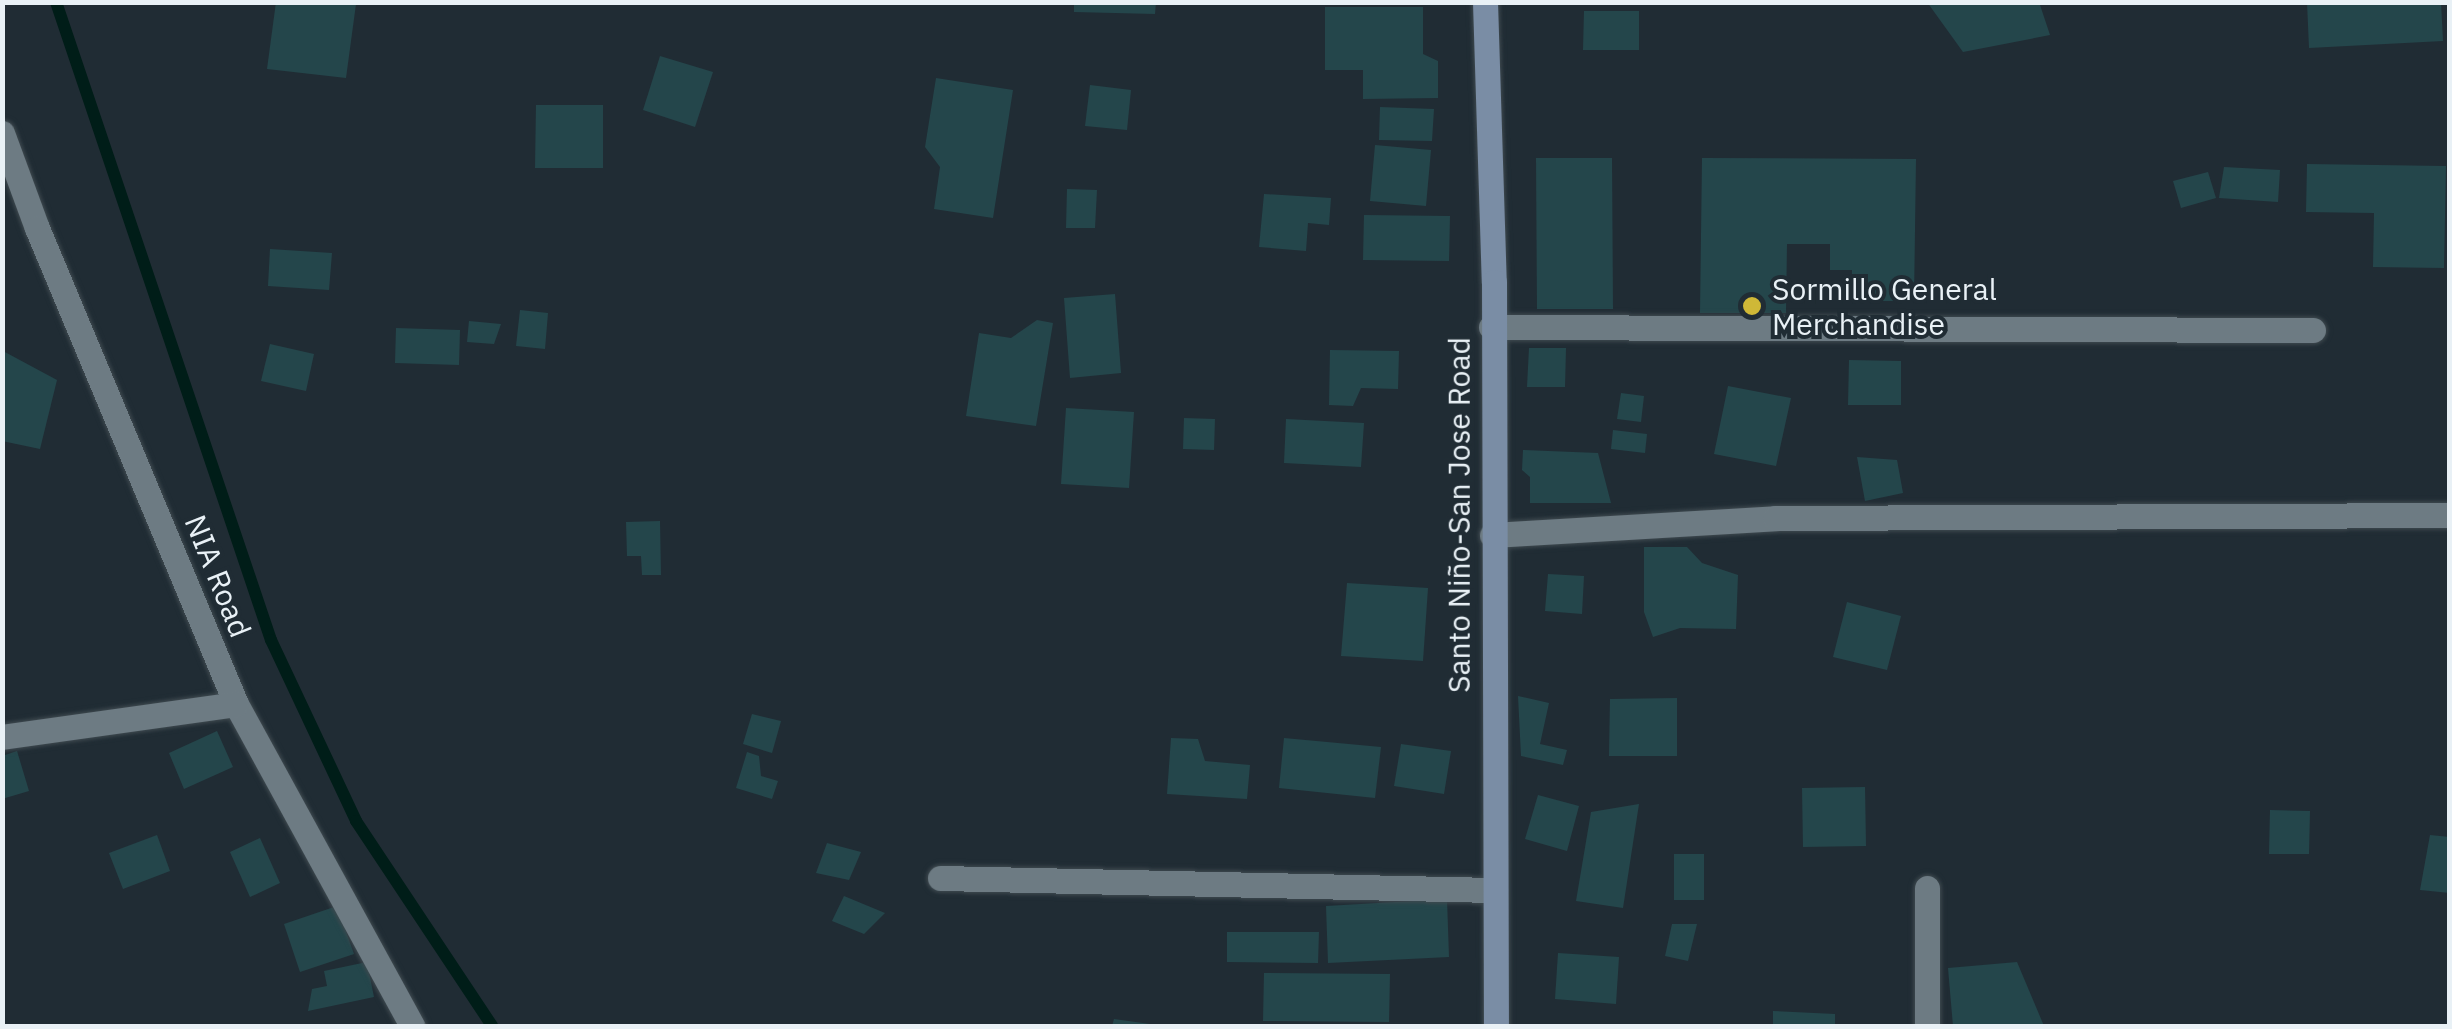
<!DOCTYPE html>
<html>
<head>
<meta charset="utf-8">
<style>
	body { margin:0 }
	#map { position:relative; width:2452px; height:1029px; overflow:hidden; background:#202c34; font-family:"IBM Plex Sans",sans-serif }
	div>[style] { position:absolute }
	[style*='--x'] { left:calc(var(--x)*1px); top:calc(var(--y)*1px); width:calc(var(--w)*1px); rotate:calc(var(--a)*1deg) }
	.stream>* { height:12px; margin:-6px; padding:0 6px; transform-origin:6px; border-radius:6px; background:#001d18 }
	.building>* { inset:0; background:#24464b }
	.roads { filter:drop-shadow(0 0 2px #3f4a50) drop-shadow(0 0 2px #3f4a50) }
	.street>* { height:25px; margin:-12.5px; padding:0 12.5px; transform-origin:12.5px; border-radius:12.5px; background:#6d7b83 }
	.secondary>* { height:25px; margin:-12.5px; padding:0 12.5px; transform-origin:12.5px; border-radius:12.5px; background:#7a8da5 }
	.dots>* { width:28px; height:28px; translate:-50% -50%; box-sizing:border-box; border:5px solid #202c34; border-radius:50% }
	span { translate:-50% -50%; white-space:nowrap; text-align:center; line-height:1.15; -webkit-text-stroke:8px #202c34; paint-order:stroke }
	.poi-label { font-size:30px; color:#e9f1f6 }
	.left { translate:0 -50%; text-align:left }
	.street-label { font-size:30px; color:#e9f1f6 }
	.frame { position:absolute; inset:0; border:5px solid #e9f1f6; pointer-events:none }
</style>
</head>
<body>
<div id="map">
	<div class="stream">
		<i style="--x:56;--y:2;--w:673;--a:71.38"></i>
		<i style="--x:271;--y:640;--w:200;--a:64.8"></i>
		<i style="--x:356;--y:821;--w:246;--a:56.4"></i>
	</div>
	<div class="building">
		<i style="clip-path:polygon(276px 2px,356px 4px,346px 78px,267px 69px)"></i>
		<i style="clip-path:polygon(1074px 2px,1156px 2px,1155px 14px,1074px 12px)"></i>
		<i style="clip-path:polygon(1927px 2px,2039px 2px,2050px 35px,1963px 52px)"></i>
		<i style="clip-path:polygon(2307px 2px,2441px 2px,2443px 41px,2309px 48px)"></i>
		<i style="clip-path:polygon(1325px 7px,1423px 7px,1423px 54px,1438px 61px,1438px 98px,1363px 99px,1363px 70px,1325px 70px)"></i>
		<i style="clip-path:polygon(1584px 11px,1639px 11px,1639px 50px,1583px 50px)"></i>
		<i style="clip-path:polygon(660px 56px,713px 72px,695px 127px,643px 110px)"></i>
		<i style="clip-path:polygon(936px 78px,1013px 90px,993px 218px,934px 209px,940px 167px,925px 147px)"></i>
		<i style="clip-path:polygon(1090px 85px,1131px 90px,1127px 130px,1085px 126px)"></i>
		<i style="clip-path:polygon(536px 105px,603px 105px,603px 168px,535px 168px)"></i>
		<i style="clip-path:polygon(1380px 107px,1434px 109px,1432px 141px,1379px 140px)"></i>
		<i style="clip-path:polygon(1375px 145px,1431px 150px,1426px 206px,1370px 201px)"></i>
		<i style="clip-path:polygon(1536px 158px,1612px 158px,1613px 309px,1537px 309px)"></i>
		<i style="clip-path:polygon(1702px 158px,1916px 159px,1914px 301px,1851px 301px,1852px 270px,1830px 270px,1830px 244px,1787px 244px,1786px 313px,1700px 313px)"></i>
		<i style="clip-path:polygon(2307px 164px,2446px 166px,2444px 268px,2373px 267px,2374px 213px,2306px 212px)"></i>
		<i style="clip-path:polygon(2224px 167px,2280px 170px,2278px 202px,2219px 198px)"></i>
		<i style="clip-path:polygon(2208px 172px,2216px 198px,2181px 208px,2173px 181px)"></i>
		<i style="clip-path:polygon(1067px 189px,1097px 190px,1095px 228px,1066px 228px)"></i>
		<i style="clip-path:polygon(1264px 194px,1331px 198px,1329px 225px,1308px 223px,1306px 251px,1259px 247px)"></i>
		<i style="clip-path:polygon(1364px 215px,1450px 216px,1449px 261px,1363px 260px)"></i>
		<i style="clip-path:polygon(270px 249px,332px 253px,329px 290px,268px 286px)"></i>
		<i style="clip-path:polygon(1115px 294px,1121px 373px,1070px 378px,1064px 298px)"></i>
		<i style="clip-path:polygon(520px 310px,548px 313px,545px 349px,516px 346px)"></i>
		<i style="clip-path:polygon(1037px 320px,1053px 323px,1036px 426px,966px 416px,979px 333px,1011px 338px)"></i>
		<i style="clip-path:polygon(469px 321px,501px 324px,494px 344px,467px 342px)"></i>
		<i style="clip-path:polygon(396px 328px,460px 330px,459px 365px,395px 363px)"></i>
		<i style="clip-path:polygon(270px 344px,314px 354px,306px 391px,261px 381px)"></i>
		<i style="clip-path:polygon(1529px 348px,1566px 348px,1565px 387px,1527px 387px)"></i>
		<i style="clip-path:polygon(1330px 350px,1399px 351px,1398px 389px,1361px 388px,1353px 406px,1329px 405px)"></i>
		<i style="clip-path:polygon(3px 351px,57px 380px,40px 449px,2px 441px)"></i>
		<i style="clip-path:polygon(1849px 360px,1901px 361px,1901px 405px,1848px 405px)"></i>
		<i style="clip-path:polygon(1728px 386px,1791px 398px,1776px 466px,1714px 454px)"></i>
		<i style="clip-path:polygon(1621px 393px,1644px 396px,1641px 422px,1617px 419px)"></i>
		<i style="clip-path:polygon(1066px 408px,1134px 412px,1129px 488px,1061px 484px)"></i>
		<i style="clip-path:polygon(1184px 418px,1215px 419px,1214px 450px,1183px 449px)"></i>
		<i style="clip-path:polygon(1286px 419px,1364px 423px,1361px 467px,1284px 463px)"></i>
		<i style="clip-path:polygon(1613px 430px,1647px 434px,1645px 453px,1611px 449px)"></i>
		<i style="clip-path:polygon(1523px 450px,1598px 453px,1611px 503px,1530px 503px,1530px 477px,1522px 470px)"></i>
		<i style="clip-path:polygon(1857px 457px,1897px 460px,1903px 493px,1865px 501px)"></i>
		<i style="clip-path:polygon(660px 521px,661px 575px,642px 575px,641px 556px,627px 556px,626px 522px)"></i>
		<i style="clip-path:polygon(1644px 547px,1687px 547px,1702px 563px,1738px 575px,1736px 629px,1680px 628px,1653px 637px,1644px 612px)"></i>
		<i style="clip-path:polygon(1548px 574px,1584px 576px,1582px 614px,1545px 611px)"></i>
		<i style="clip-path:polygon(1347px 583px,1428px 588px,1423px 661px,1341px 656px)"></i>
		<i style="clip-path:polygon(1847px 602px,1901px 616px,1887px 670px,1833px 657px)"></i>
		<i style="clip-path:polygon(1518px 696px,1549px 703px,1540px 744px,1567px 750px,1563px 765px,1521px 756px)"></i>
		<i style="clip-path:polygon(1677px 698px,1677px 756px,1609px 756px,1610px 699px)"></i>
		<i style="clip-path:polygon(752px 714px,781px 721px,772px 753px,743px 744px)"></i>
		<i style="clip-path:polygon(217px 731px,233px 767px,184px 789px,169px 753px)"></i>
		<i style="clip-path:polygon(1171px 738px,1198px 739px,1205px 761px,1250px 765px,1247px 799px,1167px 794px)"></i>
		<i style="clip-path:polygon(1284px 738px,1381px 747px,1375px 798px,1279px 788px)"></i>
		<i style="clip-path:polygon(1401px 744px,1451px 751px,1444px 794px,1394px 786px)"></i>
		<i style="clip-path:polygon(17px 751px,29px 791px,2px 799px,2px 756px)"></i>
		<i style="clip-path:polygon(747px 752px,759px 756px,761px 776px,778px 781px,772px 799px,736px 788px)"></i>
		<i style="clip-path:polygon(1865px 787px,1866px 846px,1803px 847px,1802px 788px)"></i>
		<i style="clip-path:polygon(1538px 795px,1579px 806px,1567px 851px,1525px 839px)"></i>
		<i style="clip-path:polygon(1639px 804px,1623px 908px,1576px 901px,1591px 812px)"></i>
		<i style="clip-path:polygon(2270px 810px,2310px 811px,2309px 854px,2269px 854px)"></i>
		<i style="clip-path:polygon(157px 835px,170px 871px,123px 889px,109px 853px)"></i>
		<i style="clip-path:polygon(2430px 835px,2450px 837px,2450px 893px,2420px 890px)"></i>
		<i style="clip-path:polygon(260px 838px,280px 883px,250px 897px,230px 852px)"></i>
		<i style="clip-path:polygon(827px 843px,861px 852px,849px 880px,816px 873px)"></i>
		<i style="clip-path:polygon(1674px 854px,1704px 854px,1704px 900px,1674px 900px)"></i>
		<i style="clip-path:polygon(844px 896px,885px 913px,864px 934px,832px 921px)"></i>
		<i style="clip-path:polygon(1447px 899px,1449px 957px,1328px 963px,1326px 906px)"></i>
		<i style="clip-path:polygon(337px 906px,354px 954px,300px 972px,284px 924px)"></i>
		<i style="clip-path:polygon(1672px 924px,1697px 924px,1688px 961px,1665px 956px)"></i>
		<i style="clip-path:polygon(1227px 932px,1319px 932px,1318px 963px,1227px 962px)"></i>
		<i style="clip-path:polygon(1558px 953px,1619px 957px,1616px 1004px,1555px 999px)"></i>
		<i style="clip-path:polygon(367px 962px,374px 997px,308px 1011px,312px 989px,327px 986px,324px 971px)"></i>
		<i style="clip-path:polygon(2017px 962px,2044px 1026px,1953px 1026px,1948px 968px)"></i>
		<i style="clip-path:polygon(1264px 973px,1390px 974px,1389px 1022px,1263px 1021px)"></i>
		<i style="clip-path:polygon(1773px 1011px,1835px 1014px,1835px 1026px,1773px 1026px)"></i>
		<i style="clip-path:polygon(1114px 1019px,1150px 1024px,1150px 1026px,1112px 1026px)"></i>
	</div>
	<div class="roads">
		<div class="street">
			<i style="--x:2;--y:133;--w:101;--a:69.8"></i>
			<i style="--x:37;--y:228;--w:516;--a:67.31"></i>
			<i style="--x:236;--y:704;--w:367;--a:61.3"></i>
			<i style="--x:1491;--y:327;--w:822;--a:0.21"></i>
			<i style="--x:1492;--y:535;--w:284;--a:-3.4"></i>
			<i style="--x:1775;--y:518;--w:675;--a:-0.25"></i>
			<i style="--x:2;--y:737;--w:236;--a:-8"></i>
			<i style="--x:940;--y:878;--w:555;--a:1.24"></i>
			<i style="--x:1927;--y:1026;--w:138;--a:-90"></i>
		</div>
		<div class="secondary">
			<i style="--x:1485;--y:2;--w:280;--a:88.2"></i>
			<i style="--x:1494;--y:282;--w:744;--a:89.85"></i>
		</div>
	</div>
	<div class="dots">
		<i style="left:1752px;top:306px;background:#cfb837"></i>
	</div>
	<div class="poi-label">
		<span class="left" style="left:1772px;top:306px">Sormillo General<br>Merchandise</span>
	</div>
	<div class="street-label">
		<span style="left:1459px;top:515px;rotate:-90deg">Santo Niño-San Jose Road</span>
		<span style="left:218px;top:576px;rotate:68deg">NIA Road</span>
	</div>
	<div class="frame"></div>
</div>
</body>
</html>
